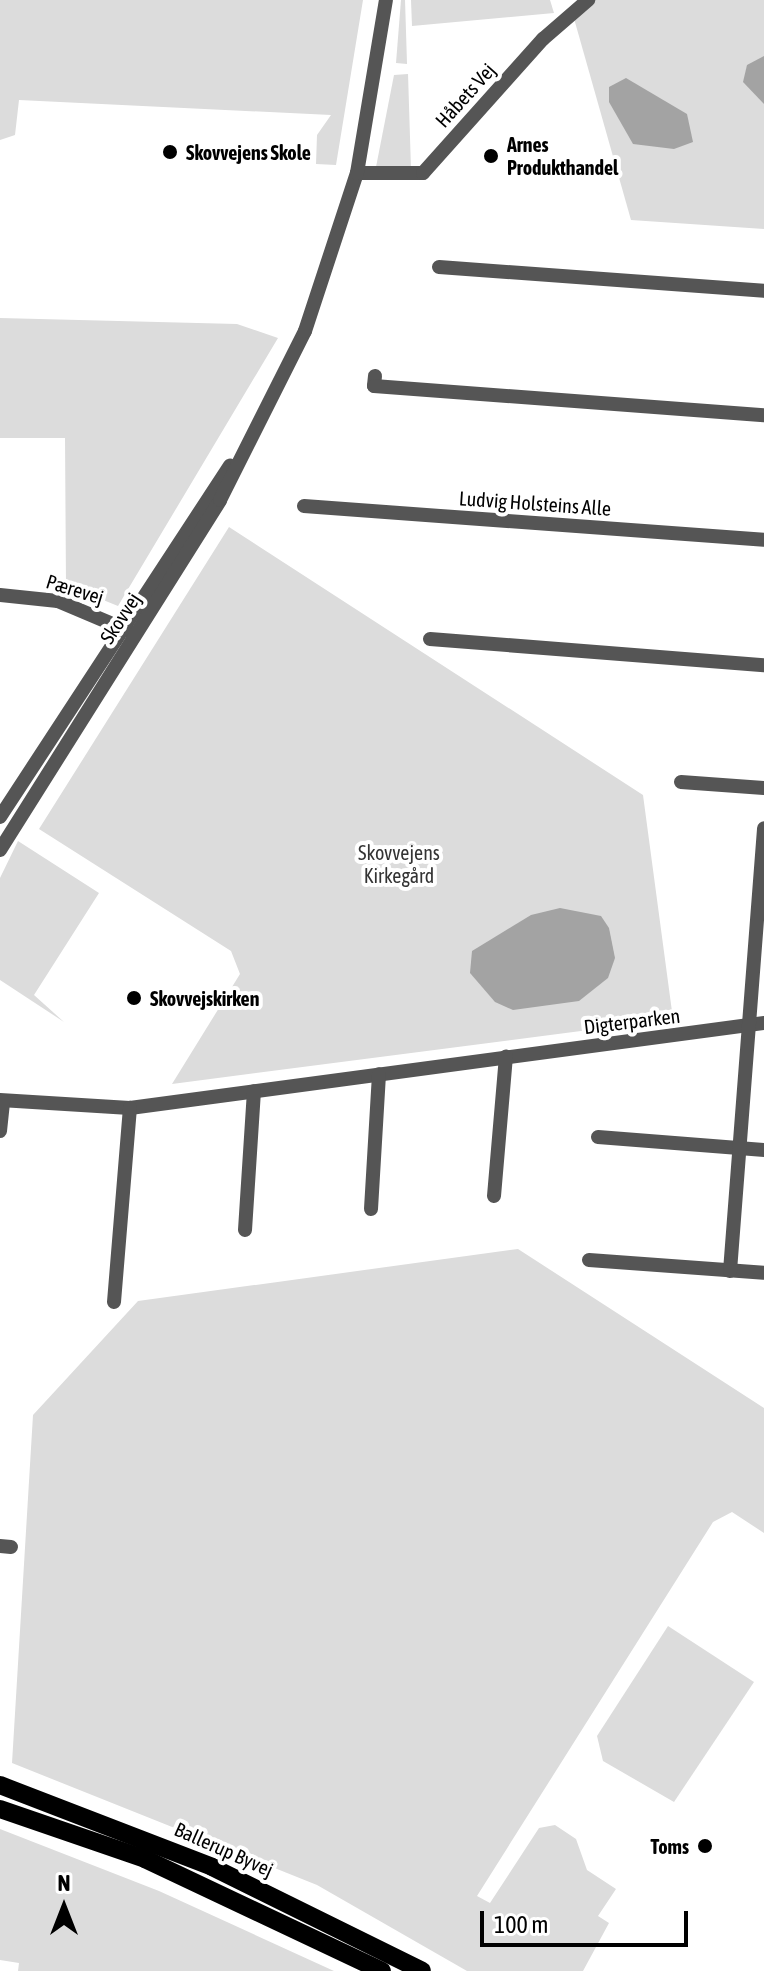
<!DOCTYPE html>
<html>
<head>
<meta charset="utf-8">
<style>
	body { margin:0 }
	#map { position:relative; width:764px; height:1971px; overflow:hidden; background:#fff; font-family:"Asap Condensed",sans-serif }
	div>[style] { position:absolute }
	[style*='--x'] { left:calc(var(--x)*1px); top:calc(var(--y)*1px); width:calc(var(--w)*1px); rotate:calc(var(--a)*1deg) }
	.green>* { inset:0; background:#dcdcdc }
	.water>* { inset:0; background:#a3a3a3 }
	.minor>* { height:14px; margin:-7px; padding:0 7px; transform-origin:7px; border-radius:7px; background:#555 }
	.major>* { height:18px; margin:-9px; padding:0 9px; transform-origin:9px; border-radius:9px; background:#000 }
	.dots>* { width:22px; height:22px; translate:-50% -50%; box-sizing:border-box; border:4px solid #fff; border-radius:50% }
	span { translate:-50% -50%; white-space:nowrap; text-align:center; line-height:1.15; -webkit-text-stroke:8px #fff; paint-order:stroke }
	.street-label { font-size:20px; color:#000 }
	.poi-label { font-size:20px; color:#000; font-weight:700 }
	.left { translate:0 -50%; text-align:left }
	.right { translate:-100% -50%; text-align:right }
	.park-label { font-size:20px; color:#333 }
	.north { position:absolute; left:24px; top:1867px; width:80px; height:80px; -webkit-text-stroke:6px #fff; paint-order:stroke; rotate:0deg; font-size:22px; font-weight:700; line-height:32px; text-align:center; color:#000 }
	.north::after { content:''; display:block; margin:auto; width:28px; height:36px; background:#000; clip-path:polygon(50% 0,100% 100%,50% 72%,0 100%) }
	.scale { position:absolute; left:480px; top:1911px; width:208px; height:36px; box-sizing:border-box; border:4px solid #000; border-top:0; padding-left:10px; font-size:24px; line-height:28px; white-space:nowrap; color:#000; -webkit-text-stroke:6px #fff; paint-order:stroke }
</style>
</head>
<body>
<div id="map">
	<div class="green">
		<i style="clip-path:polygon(0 0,363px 0,336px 165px,316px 164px,317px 135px,331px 115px,19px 100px,15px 135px,0 140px)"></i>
		<i style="clip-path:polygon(401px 0,405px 0,407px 64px,396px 63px)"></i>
		<i style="clip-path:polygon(411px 0,550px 0,554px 13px,412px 26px)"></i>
		<i style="clip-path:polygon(594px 0,764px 0,764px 229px,631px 220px,573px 15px)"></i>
		<i style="clip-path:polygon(408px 74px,411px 169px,376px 167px,394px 75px)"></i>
		<i style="clip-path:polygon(0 318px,237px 324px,278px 338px,118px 606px,66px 585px,65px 438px,0 438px)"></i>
		<i style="clip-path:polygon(229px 527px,643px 795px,673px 1019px,172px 1084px,240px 974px,231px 951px,39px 829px)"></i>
		<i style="clip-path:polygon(18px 841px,99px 893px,34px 995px,64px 1022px,0 980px,0 878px)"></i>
		<i style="clip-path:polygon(518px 1249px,764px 1408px,764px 1533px,732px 1512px,713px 1522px,477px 1896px,490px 1903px,539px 1828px,555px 1825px,576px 1839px,587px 1870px,616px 1889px,598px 1916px,609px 1923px,583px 1971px,467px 1971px,317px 1885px,12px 1763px,33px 1415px,138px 1301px)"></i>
		<i style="clip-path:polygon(668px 1626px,754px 1682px,674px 1802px,603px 1761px,597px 1736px)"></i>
		<i style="clip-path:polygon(0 1829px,159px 1891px,334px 1971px,18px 1971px,19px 1963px,0 1960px)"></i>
	</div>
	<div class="water">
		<i style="clip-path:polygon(764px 56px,764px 104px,743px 82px,747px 65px)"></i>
		<i style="clip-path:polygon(626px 78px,687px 114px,693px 142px,674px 149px,633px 144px,609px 102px,609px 87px)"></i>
		<i style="clip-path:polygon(560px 908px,601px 916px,609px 928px,615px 958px,608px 978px,579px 1001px,513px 1010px,495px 1002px,470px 973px,472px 951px,531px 915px)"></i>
	</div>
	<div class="minor">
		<i style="--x:357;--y:173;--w:66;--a:0"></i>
		<i style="--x:423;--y:173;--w:180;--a:-48.2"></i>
		<i style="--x:543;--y:39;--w:60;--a:-40.9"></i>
		<i style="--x:439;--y:267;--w:326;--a:4.2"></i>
		<i style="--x:375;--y:376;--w:10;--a:96"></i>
		<i style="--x:374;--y:386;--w:391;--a:4.3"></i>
		<i style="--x:304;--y:506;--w:461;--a:4.2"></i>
		<i style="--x:0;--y:595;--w:58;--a:5.9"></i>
		<i style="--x:58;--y:601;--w:77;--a:22.9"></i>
		<i style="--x:430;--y:639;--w:335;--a:4.5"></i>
		<i style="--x:681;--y:782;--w:83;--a:4.1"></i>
		<i style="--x:0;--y:817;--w:420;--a:-56.8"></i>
		<i style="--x:0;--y:850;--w:413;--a:-57.8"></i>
		<i style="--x:220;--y:500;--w:189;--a:-63.3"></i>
		<i style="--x:305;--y:331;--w:166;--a:-71.8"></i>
		<i style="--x:357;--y:173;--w:175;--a:-80.5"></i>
		<i style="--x:0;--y:1100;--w:130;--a:3.5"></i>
		<i style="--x:130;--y:1108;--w:640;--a:-7.64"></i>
		<i style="--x:0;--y:1131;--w:30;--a:-84"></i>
		<i style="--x:598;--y:1137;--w:167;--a:4.5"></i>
		<i style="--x:494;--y:1196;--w:140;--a:-85.1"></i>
		<i style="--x:371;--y:1209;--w:135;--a:-86.6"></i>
		<i style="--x:245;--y:1230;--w:139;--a:-86.3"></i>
		<i style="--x:589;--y:1260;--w:175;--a:4.2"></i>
		<i style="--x:730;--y:1271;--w:444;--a:-85.6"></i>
		<i style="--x:114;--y:1302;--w:195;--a:-85.3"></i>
		<i style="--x:0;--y:1546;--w:11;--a:5"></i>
	</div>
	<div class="major">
		<i style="--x:0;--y:1785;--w:227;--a:21.1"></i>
		<i style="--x:212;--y:1867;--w:234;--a:26.3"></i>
		<i style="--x:0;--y:1809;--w:153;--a:19"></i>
		<i style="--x:145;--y:1859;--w:262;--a:25.3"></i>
	</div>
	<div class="dots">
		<i style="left:170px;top:152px;background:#000"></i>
		<i style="left:491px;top:156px;background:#000"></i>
		<i style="left:134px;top:998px;background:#000"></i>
		<i style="left:705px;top:1846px;background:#000"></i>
	</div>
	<div class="street-label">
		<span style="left:465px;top:95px;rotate:-48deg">Håbets Vej</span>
		<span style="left:535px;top:503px;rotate:4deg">Ludvig Holsteins Alle</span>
		<span style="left:75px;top:589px;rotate:17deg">Pærevej</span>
		<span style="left:120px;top:618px;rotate:-57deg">Skovvej</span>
		<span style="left:632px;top:1021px;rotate:-7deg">Digterparken</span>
		<span style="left:224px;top:1849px;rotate:24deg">Ballerup Byvej</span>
	</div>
	<div class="poi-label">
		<span class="left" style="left:507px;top:156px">Arnes<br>Produkthandel</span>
		<span class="left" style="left:186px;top:152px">Skovvejens Skole</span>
		<span class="left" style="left:150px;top:998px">Skovvejskirken</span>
		<span class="right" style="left:689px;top:1846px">Toms</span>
	</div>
	<div class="park-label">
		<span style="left:399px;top:864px">Skovvejens<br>Kirkegård</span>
	</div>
	<div class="north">N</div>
	<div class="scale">100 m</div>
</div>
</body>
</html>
